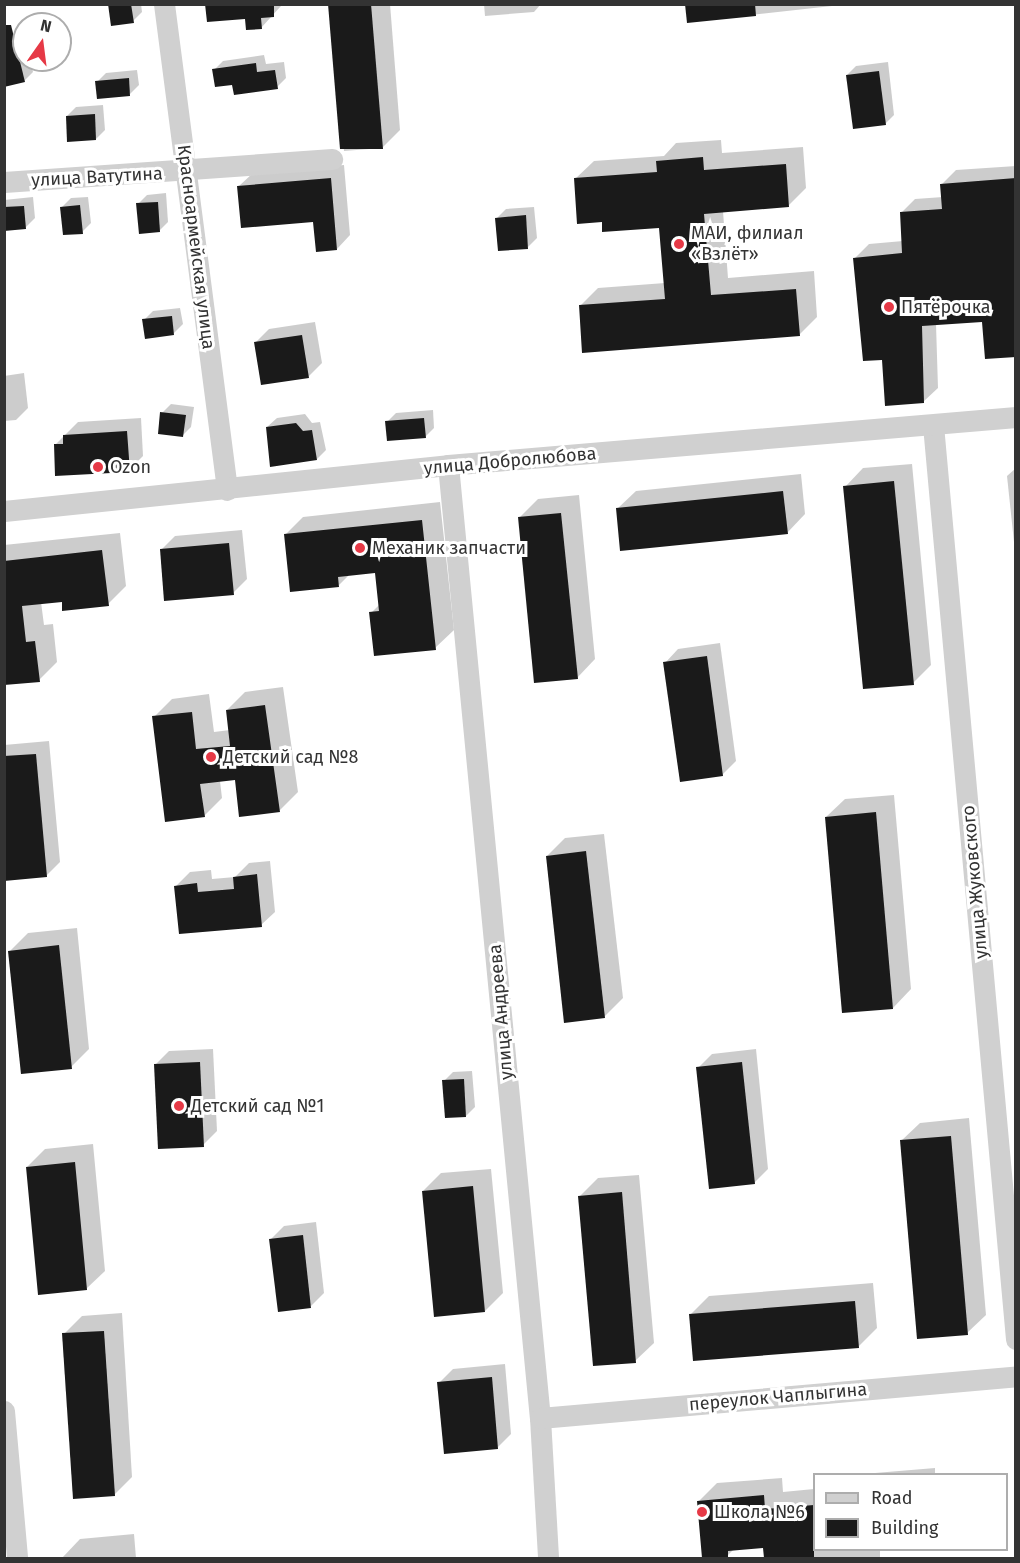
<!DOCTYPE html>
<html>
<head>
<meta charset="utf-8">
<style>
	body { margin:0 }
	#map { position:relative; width:1020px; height:1563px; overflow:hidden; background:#fff; font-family:"Fira Sans",sans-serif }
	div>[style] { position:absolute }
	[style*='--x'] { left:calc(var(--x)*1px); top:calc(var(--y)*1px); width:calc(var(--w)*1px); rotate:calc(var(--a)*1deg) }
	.shadow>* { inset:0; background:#0003 }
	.building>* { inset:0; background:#1a1a1a }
	.minor>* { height:21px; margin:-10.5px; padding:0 10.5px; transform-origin:10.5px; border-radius:10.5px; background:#d0d0d0 }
	.dots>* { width:16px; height:16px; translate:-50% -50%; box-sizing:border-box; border:3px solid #fff; border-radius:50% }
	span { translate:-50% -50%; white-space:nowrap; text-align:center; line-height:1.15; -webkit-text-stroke:6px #fff; paint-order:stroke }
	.street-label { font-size:18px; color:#333 }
	.poi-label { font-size:18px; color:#333 }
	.left { translate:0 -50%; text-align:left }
	.frame { position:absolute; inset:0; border:6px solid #333; pointer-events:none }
	.legend { position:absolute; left:813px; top:1473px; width:195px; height:78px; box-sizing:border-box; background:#fff; border:2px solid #adadad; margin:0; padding:8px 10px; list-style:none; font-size:18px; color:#333 }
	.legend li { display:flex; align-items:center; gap:12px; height:30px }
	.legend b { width:30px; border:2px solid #adadad }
	.north { position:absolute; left:12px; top:12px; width:60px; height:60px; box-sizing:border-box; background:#fff; border:2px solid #adadad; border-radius:50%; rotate:14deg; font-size:16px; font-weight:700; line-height:24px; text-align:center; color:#333 }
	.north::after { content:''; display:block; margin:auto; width:21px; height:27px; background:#e63946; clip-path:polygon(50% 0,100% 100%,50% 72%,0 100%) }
</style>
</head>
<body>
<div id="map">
	<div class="shadow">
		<i style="clip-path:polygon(110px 4px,141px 4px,142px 12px,133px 21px)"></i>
		<i style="clip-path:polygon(206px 4px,281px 4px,281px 6px,261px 28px,246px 18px)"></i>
		<i style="clip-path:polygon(330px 4px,390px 4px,400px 130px,382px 148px,344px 151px)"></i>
		<i style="clip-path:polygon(484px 4px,541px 4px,534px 12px,485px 16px)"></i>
		<i style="clip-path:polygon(687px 4px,850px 4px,688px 22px)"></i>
		<i style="clip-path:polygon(24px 44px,24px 60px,30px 60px,33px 72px,24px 81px,4px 49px)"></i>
		<i style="clip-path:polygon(264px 55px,266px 64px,284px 62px,286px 78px,277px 87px,233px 83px,214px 70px,223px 61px)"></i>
		<i style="clip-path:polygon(888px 62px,894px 115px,885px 124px,847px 75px,856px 66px)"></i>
		<i style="clip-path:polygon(137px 70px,139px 85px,130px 94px,97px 82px,106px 73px)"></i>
		<i style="clip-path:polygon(103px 105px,105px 130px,96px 139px,67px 116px,76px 107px)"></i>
		<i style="clip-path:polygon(721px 140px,722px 153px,803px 147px,806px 188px,788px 206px,723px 211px,728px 278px,814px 271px,817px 317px,799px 335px,580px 306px,598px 288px,665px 283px,661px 226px,603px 220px,575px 179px,594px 161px,664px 156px,676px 143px)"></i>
		<i style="clip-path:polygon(344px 165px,350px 235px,337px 249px,315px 220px,239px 186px,253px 173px)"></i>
		<i style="clip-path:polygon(1016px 166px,1016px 355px,983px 320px,936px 324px,938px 388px,923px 402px,883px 358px,855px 258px,869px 244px,903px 241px,901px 213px,915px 199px,943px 197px,942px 184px,956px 170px)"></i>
		<i style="clip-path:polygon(166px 193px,168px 222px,159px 231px,138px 204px,147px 195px)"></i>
		<i style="clip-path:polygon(33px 197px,35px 218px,26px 227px,4px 229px,4px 200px)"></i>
		<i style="clip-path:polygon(88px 197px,91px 223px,82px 232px,62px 207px,71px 198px)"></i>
		<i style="clip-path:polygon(534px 207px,537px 238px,528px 247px,497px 218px,506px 209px)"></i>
		<i style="clip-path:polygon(180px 308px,183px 324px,174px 333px,144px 320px,153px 311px)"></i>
		<i style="clip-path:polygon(315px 322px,322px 363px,308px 377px,256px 342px,269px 329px)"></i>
		<i style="clip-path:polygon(24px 373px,28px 408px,16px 420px,4px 421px,4px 376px)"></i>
		<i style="clip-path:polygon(171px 404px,194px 407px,191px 427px,182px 436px,162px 413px)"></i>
		<i style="clip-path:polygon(433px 410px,434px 428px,425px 437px,387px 422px,396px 413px)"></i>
		<i style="clip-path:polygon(305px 414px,312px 423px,320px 422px,326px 450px,317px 459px,267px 427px,277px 418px)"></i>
		<i style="clip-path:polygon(141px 418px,143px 456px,129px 470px,55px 445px,78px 422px)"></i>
		<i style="clip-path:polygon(912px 464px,931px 665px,913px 683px,845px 487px,863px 468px)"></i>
		<i style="clip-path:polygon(1016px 468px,1016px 561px,1007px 476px)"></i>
		<i style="clip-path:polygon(801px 474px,805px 514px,787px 533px,617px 509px,636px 491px)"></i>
		<i style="clip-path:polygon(579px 495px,595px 659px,577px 678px,520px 517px,538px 499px)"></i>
		<i style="clip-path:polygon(440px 502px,454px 630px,435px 648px,371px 613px,380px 604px,377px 572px,349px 575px,339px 585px,285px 535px,303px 517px)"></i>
		<i style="clip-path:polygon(242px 530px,247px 579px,233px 593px,161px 550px,175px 536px)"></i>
		<i style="clip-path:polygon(120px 533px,126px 586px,108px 604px,63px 600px,41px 602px,44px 625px,53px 624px,57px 662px,39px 680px,4px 684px,4px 545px)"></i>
		<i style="clip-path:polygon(720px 643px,736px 761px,722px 775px,665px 663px,678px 649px)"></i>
		<i style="clip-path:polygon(283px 687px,298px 792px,280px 810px,240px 815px,236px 778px,220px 781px,222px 798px,204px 816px,154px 717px,172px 699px,209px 694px,214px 732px,230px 730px,227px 710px,245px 692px)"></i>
		<i style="clip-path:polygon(49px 741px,60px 862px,46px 876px,4px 879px,4px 745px)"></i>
		<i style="clip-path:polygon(894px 795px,911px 989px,893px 1008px,826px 817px,845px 799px)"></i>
		<i style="clip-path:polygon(604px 834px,623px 998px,604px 1017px,547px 856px,565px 838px)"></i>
		<i style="clip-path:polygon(270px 861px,275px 912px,261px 925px,176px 886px,190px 872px,211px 870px,212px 879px,235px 877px,249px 863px)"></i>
		<i style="clip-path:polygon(77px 928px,89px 1049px,71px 1067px,10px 951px,28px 933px)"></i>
		<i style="clip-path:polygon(213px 1049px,217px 1131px,203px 1145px,155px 1065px,169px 1051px)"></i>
		<i style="clip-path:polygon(756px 1049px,768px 1169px,754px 1183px,698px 1068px,712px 1054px)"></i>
		<i style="clip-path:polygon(472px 1071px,475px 1107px,466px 1116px,444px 1081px,453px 1072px)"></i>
		<i style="clip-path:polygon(969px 1118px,986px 1315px,967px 1333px,901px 1141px,920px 1123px)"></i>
		<i style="clip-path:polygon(93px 1144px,105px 1271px,86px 1289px,27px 1167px,45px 1149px)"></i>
		<i style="clip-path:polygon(491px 1169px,503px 1293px,485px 1311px,423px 1191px,441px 1173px)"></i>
		<i style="clip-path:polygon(639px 1175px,654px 1343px,635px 1361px,580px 1196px,598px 1178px)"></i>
		<i style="clip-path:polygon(316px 1222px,324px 1293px,311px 1306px,271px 1239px,284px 1226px)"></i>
		<i style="clip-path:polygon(873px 1283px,877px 1328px,858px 1347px,690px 1315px,709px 1296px)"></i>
		<i style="clip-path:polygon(122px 1313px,132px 1477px,114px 1495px,64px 1334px,82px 1316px)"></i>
		<i style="clip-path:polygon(505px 1364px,511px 1434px,497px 1448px,439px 1383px,453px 1369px)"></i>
		<i style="clip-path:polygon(935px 1468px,935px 1474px,873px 1474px,875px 1473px)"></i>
		<i style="clip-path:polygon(782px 1478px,783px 1492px,814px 1489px,814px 1550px,880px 1550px,880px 1558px,765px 1558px,764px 1547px,734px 1549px,728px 1555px,699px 1501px,717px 1483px)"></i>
		<i style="clip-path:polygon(134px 1534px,136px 1558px,62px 1558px,80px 1539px)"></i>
	</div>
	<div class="building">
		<i style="clip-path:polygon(108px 4px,131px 4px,134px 23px,111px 26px)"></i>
		<i style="clip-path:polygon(205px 4px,274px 4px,274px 17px,261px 18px,262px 29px,246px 30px,245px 19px,207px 22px)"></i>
		<i style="clip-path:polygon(328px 4px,371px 4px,383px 149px,340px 149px)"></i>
		<i style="clip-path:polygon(685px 4px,755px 4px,756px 16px,687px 23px)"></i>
		<i style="clip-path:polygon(4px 25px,11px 25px,25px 82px,4px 87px)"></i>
		<i style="clip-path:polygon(256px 63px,257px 72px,275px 70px,278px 89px,234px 95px,232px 85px,215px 87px,212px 69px)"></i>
		<i style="clip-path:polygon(879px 71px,886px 125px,853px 129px,846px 75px)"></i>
		<i style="clip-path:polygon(129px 78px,130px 96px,97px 99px,95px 81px)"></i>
		<i style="clip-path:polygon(95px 114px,96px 140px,67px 142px,66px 116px)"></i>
		<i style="clip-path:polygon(703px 157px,704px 170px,786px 164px,789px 207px,704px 214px,711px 295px,796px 289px,800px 336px,582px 353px,579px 305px,665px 299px,659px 228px,602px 232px,602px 222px,577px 224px,574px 178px,657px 172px,656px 161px)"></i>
		<i style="clip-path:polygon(331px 178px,337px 250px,316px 252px,313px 222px,241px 228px,237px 186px)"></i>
		<i style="clip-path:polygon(1016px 178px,1016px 357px,985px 359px,982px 322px,922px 326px,924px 403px,885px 406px,882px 360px,863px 361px,853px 258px,902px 253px,900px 212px,942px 209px,940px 184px)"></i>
		<i style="clip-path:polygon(158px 202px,160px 232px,139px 234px,136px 203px)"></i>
		<i style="clip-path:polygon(80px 205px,83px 234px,63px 235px,60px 207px)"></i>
		<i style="clip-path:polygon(24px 206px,26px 229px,4px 231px,4px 207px)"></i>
		<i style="clip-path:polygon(526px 215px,528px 249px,498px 251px,495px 218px)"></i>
		<i style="clip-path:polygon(172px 316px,174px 335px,145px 339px,142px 319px)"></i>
		<i style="clip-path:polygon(302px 335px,309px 378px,261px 385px,254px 342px)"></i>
		<i style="clip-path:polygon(160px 412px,186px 415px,183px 437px,158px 434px)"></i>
		<i style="clip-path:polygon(424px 418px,426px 438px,387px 441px,385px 421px)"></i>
		<i style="clip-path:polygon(296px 423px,303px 431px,312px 430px,317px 460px,270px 467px,266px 427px)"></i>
		<i style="clip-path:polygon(127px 431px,130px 472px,55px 476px,54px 444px,63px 444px,63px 435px)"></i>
		<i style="clip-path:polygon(894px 481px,914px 685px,863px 689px,843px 486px)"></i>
		<i style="clip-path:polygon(783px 491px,788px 534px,620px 551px,616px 508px)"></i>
		<i style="clip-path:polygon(561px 513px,578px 679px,534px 683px,518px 517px)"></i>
		<i style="clip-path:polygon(422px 520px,436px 650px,374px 656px,369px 612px,379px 611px,375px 573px,338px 577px,339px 587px,290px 592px,284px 534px)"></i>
		<i style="clip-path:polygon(229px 543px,234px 595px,164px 601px,160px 549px)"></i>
		<i style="clip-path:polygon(102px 550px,109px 606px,62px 611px,62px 602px,22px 606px,26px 642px,35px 641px,40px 682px,4px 685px,4px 561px)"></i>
		<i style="clip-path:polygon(707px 656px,723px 776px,680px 782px,663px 662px)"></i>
		<i style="clip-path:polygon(265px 705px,280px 812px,239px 817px,235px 780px,200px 784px,205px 817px,165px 822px,152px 716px,192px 712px,196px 749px,230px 746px,226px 710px)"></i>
		<i style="clip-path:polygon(36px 754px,47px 877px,4px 881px,4px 756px)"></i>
		<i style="clip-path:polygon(876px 812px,893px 1009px,842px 1013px,825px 817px)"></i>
		<i style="clip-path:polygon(586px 851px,605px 1018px,564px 1023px,546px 856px)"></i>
		<i style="clip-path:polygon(257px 874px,262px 927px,179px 934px,174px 886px,197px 883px,198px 892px,234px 889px,233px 877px)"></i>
		<i style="clip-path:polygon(59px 945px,72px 1069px,21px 1074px,8px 951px)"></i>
		<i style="clip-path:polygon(200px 1062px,204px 1147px,158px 1149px,154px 1064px)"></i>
		<i style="clip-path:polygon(742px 1062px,755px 1184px,709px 1189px,696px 1067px)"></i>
		<i style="clip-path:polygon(464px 1079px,466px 1117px,445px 1118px,442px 1080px)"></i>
		<i style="clip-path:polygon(951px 1136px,968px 1335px,917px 1339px,900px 1140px)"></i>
		<i style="clip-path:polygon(75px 1162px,87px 1290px,38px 1295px,26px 1167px)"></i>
		<i style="clip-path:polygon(473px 1186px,485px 1312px,434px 1317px,422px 1191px)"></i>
		<i style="clip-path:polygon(622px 1192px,636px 1363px,593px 1366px,578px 1196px)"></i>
		<i style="clip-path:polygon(303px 1235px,311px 1308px,278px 1312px,269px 1239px)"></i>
		<i style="clip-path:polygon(855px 1301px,859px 1348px,693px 1361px,689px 1314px)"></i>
		<i style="clip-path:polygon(104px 1331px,115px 1496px,73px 1499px,62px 1333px)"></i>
		<i style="clip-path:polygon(492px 1377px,498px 1449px,444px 1454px,437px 1382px)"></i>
		<i style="clip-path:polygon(764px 1495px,765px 1509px,814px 1505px,814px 1558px,764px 1558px,763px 1548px,728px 1551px,728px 1557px,702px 1558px,697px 1501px)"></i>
	</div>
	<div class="minor">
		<i style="--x:164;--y:4;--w:490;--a:82.6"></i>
		<i style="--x:4;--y:182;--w:329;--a:-4"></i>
		<i style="--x:933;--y:425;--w:918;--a:84.81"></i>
		<i style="--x:448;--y:465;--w:957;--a:84.49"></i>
		<i style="--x:540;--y:1418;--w:140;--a:86.7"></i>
		<i style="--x:4;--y:511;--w:446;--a:-5.9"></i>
		<i style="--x:448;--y:465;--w:570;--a:-4.83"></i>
		<i style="--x:4;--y:1411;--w:148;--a:84.9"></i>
		<i style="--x:540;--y:1418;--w:478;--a:-5"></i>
	</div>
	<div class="dots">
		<i style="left:679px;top:244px;background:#e63946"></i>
		<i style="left:889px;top:307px;background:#e63946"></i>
		<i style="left:98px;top:467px;background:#e63946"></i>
		<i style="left:360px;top:548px;background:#e63946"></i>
		<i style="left:211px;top:757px;background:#e63946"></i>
		<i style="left:179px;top:1106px;background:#e63946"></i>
		<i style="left:702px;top:1512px;background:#e63946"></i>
	</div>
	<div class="street-label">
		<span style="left:97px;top:177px;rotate:-3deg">улица Ватутина</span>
		<span style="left:196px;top:247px;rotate:83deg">Красноармейская улица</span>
		<span style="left:510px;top:461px;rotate:-5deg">улица Добролюбова</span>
		<span style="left:975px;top:882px;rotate:-95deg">улица Жуковского</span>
		<span style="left:501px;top:1012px;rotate:-95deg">улица Андреева</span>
		<span style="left:778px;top:1397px;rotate:-5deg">переулок Чаплыгина</span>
	</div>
	<div class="poi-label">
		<span class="left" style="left:691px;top:244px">МАИ, филиал<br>«Взлёт»</span>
		<span class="left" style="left:901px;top:307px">Пятёрочка</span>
		<span class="left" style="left:110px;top:467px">Ozon</span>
		<span class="left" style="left:372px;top:548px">Механик запчасти</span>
		<span class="left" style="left:223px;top:757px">Детский сад №8</span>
		<span class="left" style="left:191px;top:1106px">Детский сад №1</span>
		<span class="left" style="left:714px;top:1512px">Школа №6</span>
	</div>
	<div class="frame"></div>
	<ul class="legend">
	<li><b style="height:8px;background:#d0d0d0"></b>Road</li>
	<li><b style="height:16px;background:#1a1a1a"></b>Building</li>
	</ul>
	<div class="north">N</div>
</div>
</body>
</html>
